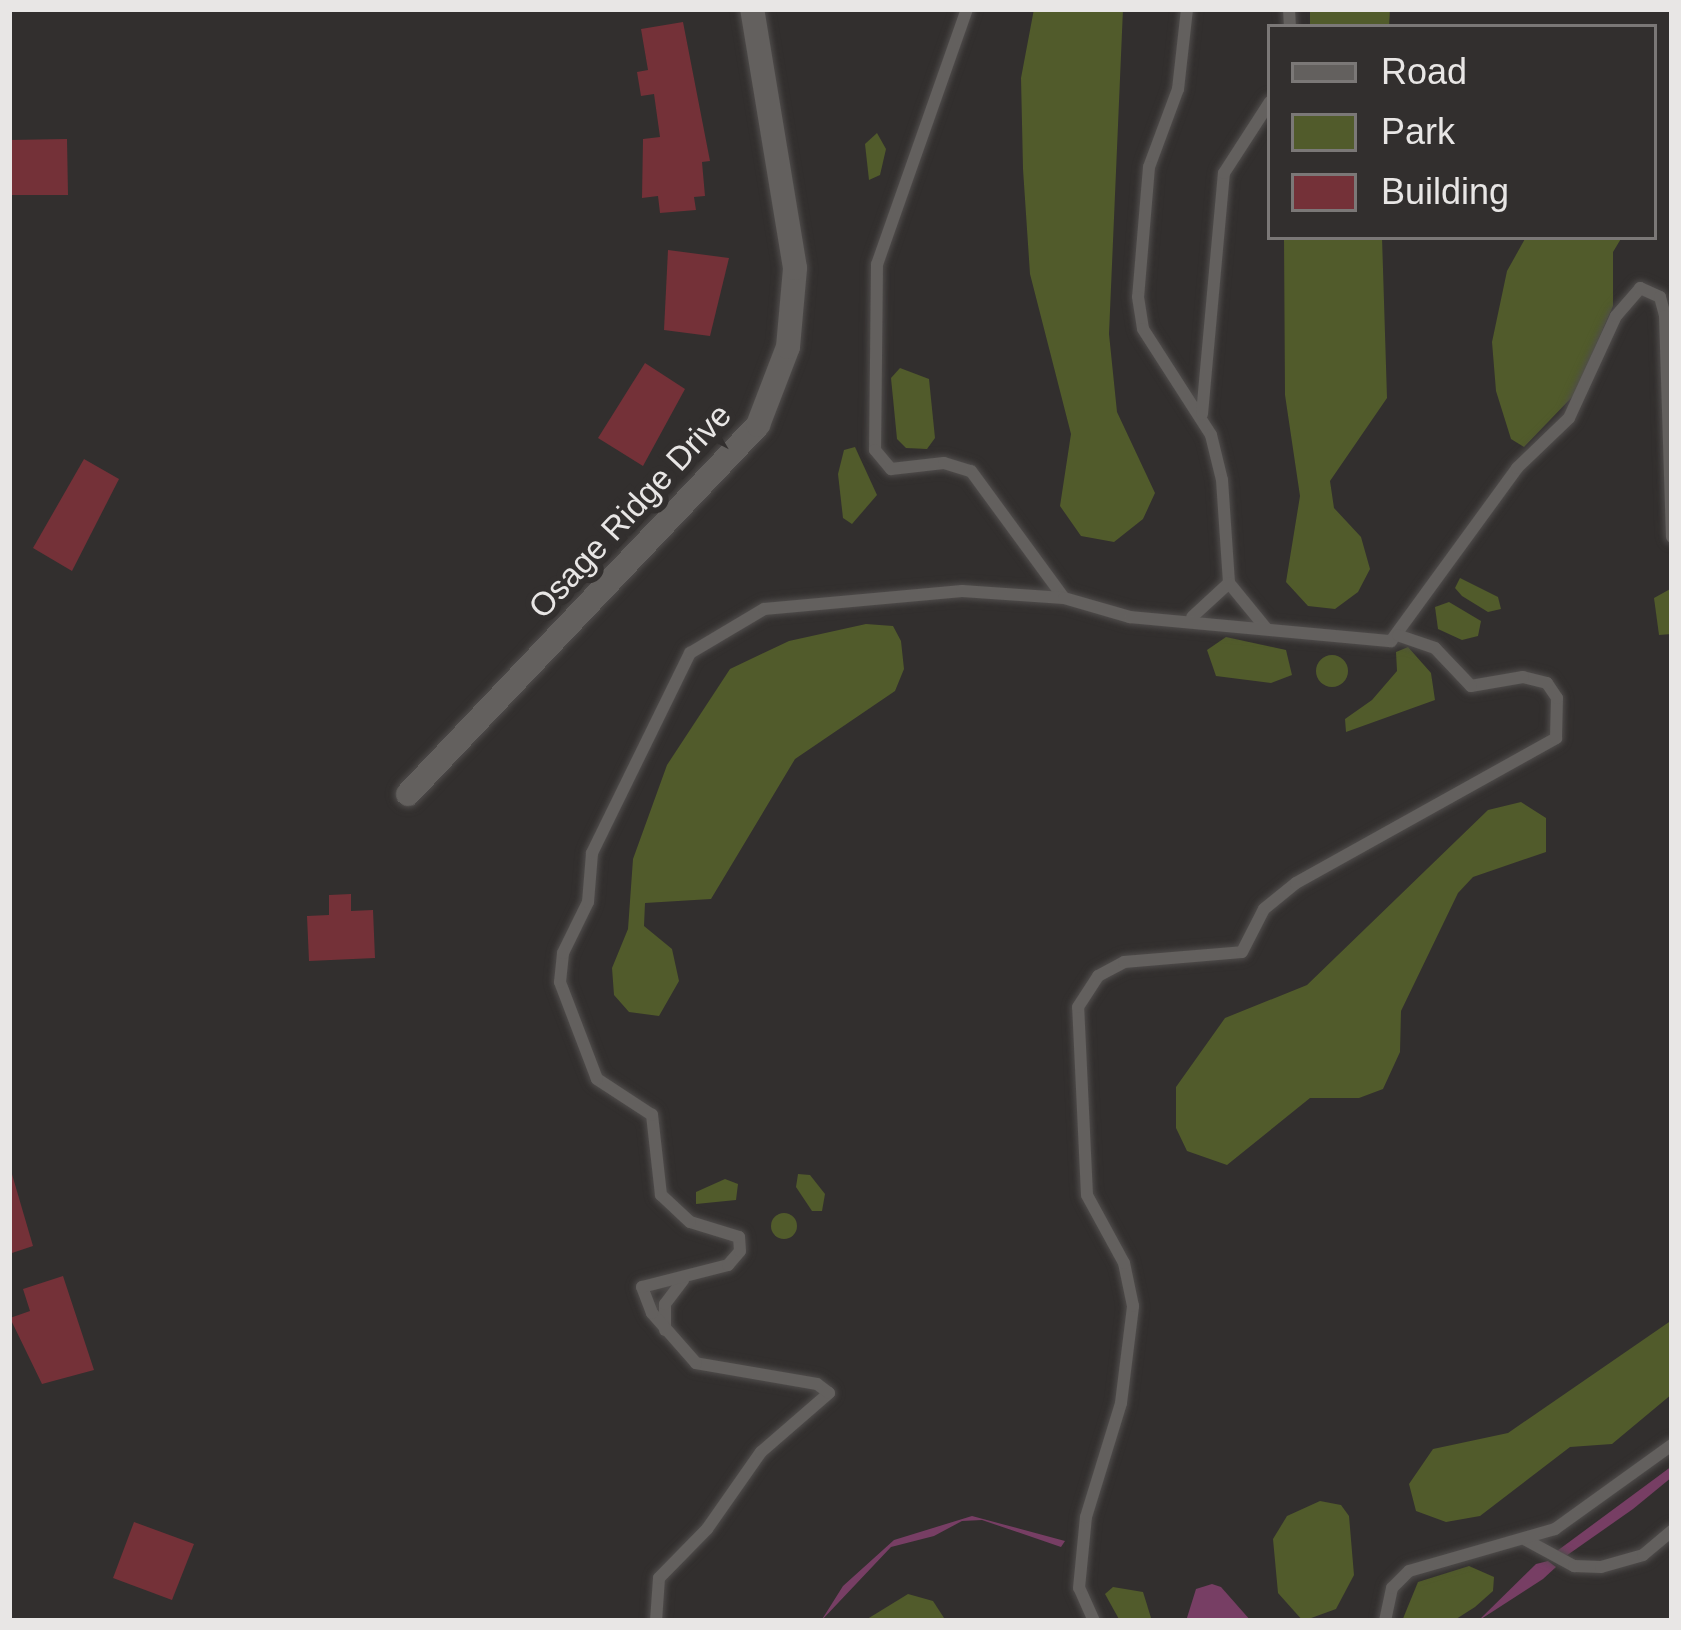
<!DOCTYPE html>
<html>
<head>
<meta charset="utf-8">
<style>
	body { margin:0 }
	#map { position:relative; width:1681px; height:1630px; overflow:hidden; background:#322f2e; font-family:Helvetica,sans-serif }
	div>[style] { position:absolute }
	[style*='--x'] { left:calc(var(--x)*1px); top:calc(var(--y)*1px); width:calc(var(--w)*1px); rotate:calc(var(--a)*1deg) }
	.green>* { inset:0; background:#515b2b }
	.round { border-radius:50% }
	.water>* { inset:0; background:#773e64 }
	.building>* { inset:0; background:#743138 }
	.roads { filter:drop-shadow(0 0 3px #504d4c) drop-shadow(0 0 3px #504d4c) }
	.lane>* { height:12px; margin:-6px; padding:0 6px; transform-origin:6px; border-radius:6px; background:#63605e }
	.street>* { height:24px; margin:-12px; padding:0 12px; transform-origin:12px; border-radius:12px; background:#63605e }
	span { translate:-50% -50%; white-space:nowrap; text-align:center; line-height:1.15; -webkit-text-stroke:12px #322f2e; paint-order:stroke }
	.street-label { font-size:33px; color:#e8e6e5 }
	.frame { position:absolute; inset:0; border:12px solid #e8e6e5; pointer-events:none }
	.legend { position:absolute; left:1267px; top:24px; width:390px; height:216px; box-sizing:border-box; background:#322f2e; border:3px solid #7b7877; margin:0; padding:15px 21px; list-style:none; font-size:36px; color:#e8e6e5 }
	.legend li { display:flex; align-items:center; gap:24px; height:60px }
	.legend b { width:60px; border:3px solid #7b7877 }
</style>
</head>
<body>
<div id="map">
	<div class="green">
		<i style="clip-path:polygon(1034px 9px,1123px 9px,1109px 334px,1117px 412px,1155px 493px,1143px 519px,1114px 542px,1081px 536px,1060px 506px,1071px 434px,1030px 274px,1023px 169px,1021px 78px)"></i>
		<i style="clip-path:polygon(1310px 9px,1390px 9px,1389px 27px,1310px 27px)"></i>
		<i style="clip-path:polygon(877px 133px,886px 149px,880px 175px,869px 180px,865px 144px)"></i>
		<i style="clip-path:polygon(1284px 237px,1382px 237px,1387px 398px,1330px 481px,1334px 508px,1361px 537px,1370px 569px,1358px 592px,1335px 609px,1308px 606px,1286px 582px,1300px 496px,1285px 395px)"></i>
		<i style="clip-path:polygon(1526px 237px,1622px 237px,1613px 252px,1613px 306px,1574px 395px,1524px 447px,1511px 439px,1496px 391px,1492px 342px,1507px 271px)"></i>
		<i style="clip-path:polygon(900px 368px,929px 379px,935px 438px,927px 449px,906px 448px,897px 439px,891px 378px)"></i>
		<i style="clip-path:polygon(855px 447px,877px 495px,852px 524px,843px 518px,838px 474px,844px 450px)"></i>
		<i style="clip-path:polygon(1460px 578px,1498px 597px,1501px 609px,1488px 612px,1462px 596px,1455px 588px)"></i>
		<i style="clip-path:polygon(1672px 588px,1672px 634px,1659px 635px,1654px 598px)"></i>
		<i style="clip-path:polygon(1449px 602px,1481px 621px,1478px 636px,1462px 640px,1438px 629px,1435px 607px)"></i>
		<i style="clip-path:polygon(866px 624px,893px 626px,901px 641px,904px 669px,895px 691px,795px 759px,711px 899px,645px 903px,644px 926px,672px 949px,679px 981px,659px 1016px,629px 1012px,614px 995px,612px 968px,628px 929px,633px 859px,667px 765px,730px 669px,789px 641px)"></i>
		<i style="clip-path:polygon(1226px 637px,1286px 650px,1292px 675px,1271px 683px,1216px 676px,1207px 650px)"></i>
		<i style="clip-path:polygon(1408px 647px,1431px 673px,1435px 700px,1346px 732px,1345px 719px,1372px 700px,1397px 671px,1396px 652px)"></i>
		<i class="round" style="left:1316px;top:655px;width:32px;height:32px"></i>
		<i style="clip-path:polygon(1521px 802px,1546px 818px,1546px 852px,1473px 877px,1458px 893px,1401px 1011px,1400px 1052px,1383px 1089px,1359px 1098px,1310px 1098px,1227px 1165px,1187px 1151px,1176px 1128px,1176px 1087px,1225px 1018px,1307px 985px,1488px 810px)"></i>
		<i style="clip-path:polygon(798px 1174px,810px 1175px,825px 1194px,822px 1211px,812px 1211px,796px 1187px)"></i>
		<i style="clip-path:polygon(725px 1179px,738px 1184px,736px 1200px,696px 1204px,696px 1192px)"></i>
		<i class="round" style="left:771px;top:1213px;width:26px;height:26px"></i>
		<i style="clip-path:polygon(1672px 1320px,1672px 1394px,1612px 1444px,1570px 1447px,1480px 1516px,1446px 1522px,1416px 1511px,1409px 1484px,1433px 1449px,1508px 1433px)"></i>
		<i style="clip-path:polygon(1320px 1501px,1341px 1505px,1349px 1516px,1354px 1575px,1336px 1609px,1303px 1621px,1278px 1593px,1273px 1539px,1287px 1516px)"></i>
		<i style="clip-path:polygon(1469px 1566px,1494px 1577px,1493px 1591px,1475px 1607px,1453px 1621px,1402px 1621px,1418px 1582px)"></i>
		<i style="clip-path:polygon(1113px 1587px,1143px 1592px,1152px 1621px,1120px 1621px,1105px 1594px)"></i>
		<i style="clip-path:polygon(908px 1594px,933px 1601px,946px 1621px,864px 1621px)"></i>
	</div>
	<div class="water">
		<i style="clip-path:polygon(1672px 1466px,1672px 1477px,1633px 1509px,1566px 1556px,1557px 1551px)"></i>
		<i style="clip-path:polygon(972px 1516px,1065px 1541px,1061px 1547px,982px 1520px,962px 1521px,934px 1536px,891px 1547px,821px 1621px,843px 1586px,894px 1540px)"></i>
		<i style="clip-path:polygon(1548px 1561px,1556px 1567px,1543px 1579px,1478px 1621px,1536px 1564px)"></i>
		<i style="clip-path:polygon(1212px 1584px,1221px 1587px,1251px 1621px,1186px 1621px,1196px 1589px)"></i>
	</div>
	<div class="building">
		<i style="clip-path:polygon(683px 22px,710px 161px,702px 162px,705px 196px,694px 197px,696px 210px,660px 213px,658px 196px,642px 198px,643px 139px,660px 137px,654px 94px,641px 96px,637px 72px,648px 70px,641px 29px)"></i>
		<i style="clip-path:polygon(67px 139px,68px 195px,9px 195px,9px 140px)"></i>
		<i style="clip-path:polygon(668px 250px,729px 258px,710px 336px,664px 330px)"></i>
		<i style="clip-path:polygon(645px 363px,685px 389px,643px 466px,598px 438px)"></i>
		<i style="clip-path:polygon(84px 459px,119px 479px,72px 571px,33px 548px)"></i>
		<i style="clip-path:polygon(351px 894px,351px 911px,373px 910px,375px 958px,309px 961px,307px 916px,329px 915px,329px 895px)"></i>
		<i style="clip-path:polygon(9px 1164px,33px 1246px,9px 1254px)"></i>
		<i style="clip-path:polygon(63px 1276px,94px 1370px,42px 1384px,10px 1318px,30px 1311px,23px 1289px)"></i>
		<i style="clip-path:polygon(134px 1522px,194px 1544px,172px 1600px,113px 1578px)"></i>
	</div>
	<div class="roads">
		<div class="lane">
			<i style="--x:967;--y:9;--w:270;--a:109.4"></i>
			<i style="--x:877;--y:264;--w:186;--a:90.6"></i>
			<i style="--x:875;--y:450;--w:25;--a:50"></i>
			<i style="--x:891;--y:469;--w:53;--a:-6.5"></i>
			<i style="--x:944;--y:463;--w:28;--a:17"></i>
			<i style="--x:971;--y:471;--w:157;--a:53.8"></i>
			<i style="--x:1187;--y:9;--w:81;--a:96.4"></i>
			<i style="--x:1178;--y:89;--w:83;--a:110.4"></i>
			<i style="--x:1149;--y:167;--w:130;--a:94.8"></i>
			<i style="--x:1138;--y:297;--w:32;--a:81"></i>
			<i style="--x:1143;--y:329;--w:126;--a:57.3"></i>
			<i style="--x:1211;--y:435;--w:46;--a:76.3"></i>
			<i style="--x:1222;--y:480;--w:103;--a:86.1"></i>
			<i style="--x:1229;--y:583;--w:50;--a:137.4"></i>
			<i style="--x:1289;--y:9;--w:18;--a:87"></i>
			<i style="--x:1202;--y:414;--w:242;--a:-84.8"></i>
			<i style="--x:1224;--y:173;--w:85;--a:-57.1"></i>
			<i style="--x:1229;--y:583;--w:57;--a:50.7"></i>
			<i style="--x:665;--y:1330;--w:26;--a:-90"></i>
			<i style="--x:665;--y:1304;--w:30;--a:-53"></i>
			<i style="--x:1526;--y:1540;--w:55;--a:28.4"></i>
			<i style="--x:1574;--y:1566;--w:27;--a:2"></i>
			<i style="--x:1601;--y:1567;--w:44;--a:-15.9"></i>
			<i style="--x:1643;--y:1555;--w:38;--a:-40"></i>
			<i style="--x:656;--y:1621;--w:43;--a:-86"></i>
			<i style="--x:659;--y:1578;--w:69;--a:-45.6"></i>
			<i style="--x:707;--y:1529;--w:94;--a:-55"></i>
			<i style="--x:761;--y:1452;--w:90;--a:-40.9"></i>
			<i style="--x:829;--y:1393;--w:15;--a:-143"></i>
			<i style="--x:817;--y:1384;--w:123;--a:-170.2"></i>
			<i style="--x:696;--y:1363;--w:67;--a:-131.3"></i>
			<i style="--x:652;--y:1313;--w:28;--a:-111"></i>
			<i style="--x:642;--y:1287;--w:89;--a:-14.3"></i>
			<i style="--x:728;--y:1265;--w:18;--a:-49"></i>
			<i style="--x:740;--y:1251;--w:14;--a:-94"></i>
			<i style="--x:739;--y:1237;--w:51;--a:-163"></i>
			<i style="--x:690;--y:1222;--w:40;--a:-137"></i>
			<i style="--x:661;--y:1195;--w:81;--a:-96.4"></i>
			<i style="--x:652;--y:1115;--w:66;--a:-146.8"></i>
			<i style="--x:597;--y:1079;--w:104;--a:-110.9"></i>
			<i style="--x:560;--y:982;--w:29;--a:-84"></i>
			<i style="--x:563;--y:953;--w:57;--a:-63.9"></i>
			<i style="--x:588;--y:902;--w:49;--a:-85.3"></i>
			<i style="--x:592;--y:853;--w:223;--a:-63.9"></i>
			<i style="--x:690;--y:653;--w:86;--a:-30.7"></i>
			<i style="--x:764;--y:609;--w:199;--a:-5.2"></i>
			<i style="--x:962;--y:591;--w:102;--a:3.9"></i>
			<i style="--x:1064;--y:598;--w:69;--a:16.1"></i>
			<i style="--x:1130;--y:617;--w:262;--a:5.3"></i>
			<i style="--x:1391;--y:641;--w:214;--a:-53.9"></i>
			<i style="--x:1517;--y:468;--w:72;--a:-43.9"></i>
			<i style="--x:1569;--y:418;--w:112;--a:-65.3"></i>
			<i style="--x:1616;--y:316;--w:37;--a:-49"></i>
			<i style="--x:1640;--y:288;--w:22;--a:24"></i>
			<i style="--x:1660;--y:297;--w:20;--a:75"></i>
			<i style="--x:1665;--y:316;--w:221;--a:88.2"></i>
			<i style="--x:1094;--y:1621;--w:36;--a:-114"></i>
			<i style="--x:1079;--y:1588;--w:71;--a:-84.4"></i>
			<i style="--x:1086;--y:1517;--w:119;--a:-72.9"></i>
			<i style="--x:1121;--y:1403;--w:98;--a:-82.9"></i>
			<i style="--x:1133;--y:1306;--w:44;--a:-101.8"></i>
			<i style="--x:1124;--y:1263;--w:77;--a:-118.6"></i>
			<i style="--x:1087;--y:1195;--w:188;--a:-92.7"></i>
			<i style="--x:1078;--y:1007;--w:37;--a:-57"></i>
			<i style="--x:1098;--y:976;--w:30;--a:-28"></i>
			<i style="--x:1124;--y:962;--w:118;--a:-4.8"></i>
			<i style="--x:1242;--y:952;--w:48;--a:-62.9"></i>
			<i style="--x:1264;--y:909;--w:41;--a:-39.1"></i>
			<i style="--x:1296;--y:883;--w:298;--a:-29.1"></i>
			<i style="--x:1556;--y:738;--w:40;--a:-88.6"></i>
			<i style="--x:1557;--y:698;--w:18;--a:-124"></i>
			<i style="--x:1547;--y:683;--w:25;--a:-166"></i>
			<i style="--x:1523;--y:677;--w:53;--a:170.2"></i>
			<i style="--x:1471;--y:686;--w:52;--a:-133.5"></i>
			<i style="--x:1435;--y:648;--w:39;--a:-161"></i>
			<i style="--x:1385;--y:1621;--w:34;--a:-78"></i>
			<i style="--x:1392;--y:1588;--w:24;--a:-45"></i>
			<i style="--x:1409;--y:1571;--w:152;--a:-16"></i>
			<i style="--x:1555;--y:1529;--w:144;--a:-35.7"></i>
		</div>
		<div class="street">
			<i style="--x:408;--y:794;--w:509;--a:-46.51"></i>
			<i style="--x:758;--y:425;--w:84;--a:-69"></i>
			<i style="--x:788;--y:347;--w:79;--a:-84.9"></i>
			<i style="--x:795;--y:268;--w:263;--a:-99.4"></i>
		</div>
	</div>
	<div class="street-label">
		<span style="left:630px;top:511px;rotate:-47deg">Osage Ridge Drive</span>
	</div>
	<div class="frame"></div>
	<ul class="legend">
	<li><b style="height:15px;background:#63605e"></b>Road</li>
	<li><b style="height:33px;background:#515b2b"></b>Park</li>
	<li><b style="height:33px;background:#743138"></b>Building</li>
	</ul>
</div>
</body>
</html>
